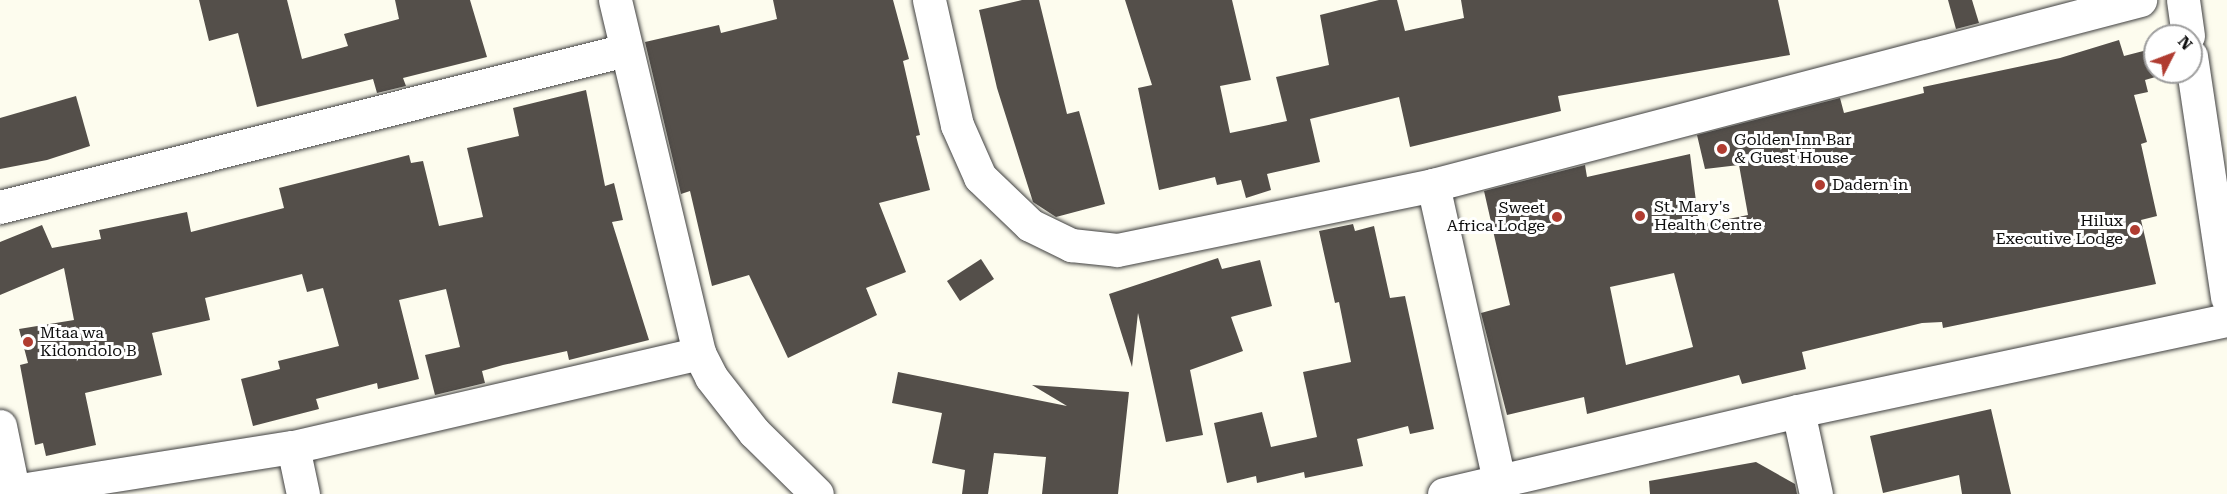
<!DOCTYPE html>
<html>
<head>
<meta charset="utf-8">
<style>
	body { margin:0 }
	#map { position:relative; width:2227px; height:494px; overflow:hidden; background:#fdfcee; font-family:"Roboto Serif",serif }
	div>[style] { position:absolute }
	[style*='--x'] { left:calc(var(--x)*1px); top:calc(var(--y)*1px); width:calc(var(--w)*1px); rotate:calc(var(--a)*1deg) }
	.building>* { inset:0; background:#544f4a }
	.roads { filter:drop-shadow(0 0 2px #404040) drop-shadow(0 0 2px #404040) }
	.minor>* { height:33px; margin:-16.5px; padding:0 16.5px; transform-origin:16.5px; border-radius:16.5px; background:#fff }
	.dots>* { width:16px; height:16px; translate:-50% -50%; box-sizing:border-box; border:3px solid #fff; border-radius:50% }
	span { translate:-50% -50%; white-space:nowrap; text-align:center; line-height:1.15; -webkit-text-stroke:6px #fff; paint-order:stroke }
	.poi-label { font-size:16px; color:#0d0d0d }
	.left { translate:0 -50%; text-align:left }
	.right { translate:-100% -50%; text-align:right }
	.north { position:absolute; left:2143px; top:24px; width:60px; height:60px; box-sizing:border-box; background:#fff; border:2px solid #9e9e9e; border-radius:50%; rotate:48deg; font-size:16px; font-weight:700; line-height:24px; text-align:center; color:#0d0d0d }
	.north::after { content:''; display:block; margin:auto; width:21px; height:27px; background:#b03c31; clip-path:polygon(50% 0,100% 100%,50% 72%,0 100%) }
</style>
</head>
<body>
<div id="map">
	<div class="building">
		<i style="clip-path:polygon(199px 0,287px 0,302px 59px,348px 46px,344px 34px,399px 19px,395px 0,470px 0,487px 57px,403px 78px,406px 86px,377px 93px,373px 79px,257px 107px,238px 33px,209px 41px)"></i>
		<i style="clip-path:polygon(773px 0,893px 0,909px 59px,903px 61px,920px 135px,916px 136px,930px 190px,879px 203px,906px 272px,866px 288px,877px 315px,788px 358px,749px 275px,712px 286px,690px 191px,681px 194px,645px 42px,719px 25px,721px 33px,777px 19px)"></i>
		<i style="clip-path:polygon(1022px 0,1039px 0,1067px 114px,1079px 111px,1105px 204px,1056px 217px,1033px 202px,997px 88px,979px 10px)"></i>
		<i style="clip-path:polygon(1125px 0,1232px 0,1251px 80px,1220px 86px,1230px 133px,1287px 121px,1276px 77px,1329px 65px,1320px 15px,1379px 0,1397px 0,1405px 31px,1464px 18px,1461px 0,1778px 0,1790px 55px,1558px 96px,1561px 111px,1410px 147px,1399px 97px,1310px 119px,1320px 162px,1267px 174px,1271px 190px,1246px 198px,1241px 180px,1217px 185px,1215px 177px,1159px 190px,1138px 88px,1152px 85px)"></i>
		<i style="clip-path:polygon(1948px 0,1972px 0,1979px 23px,1956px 29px)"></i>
		<i style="clip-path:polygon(evenodd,2119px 40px,2124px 56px,2151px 49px,2159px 76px,2145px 80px,2148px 92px,2134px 95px,2147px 142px,2141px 144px,2157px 216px,2141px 220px,2156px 284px,1943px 328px,1942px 322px,1922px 323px,1802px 352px,1806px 369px,1742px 384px,1739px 375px,1587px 414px,1584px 397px,1507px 415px,1481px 313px,1510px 305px,1484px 191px,1585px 165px,1587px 177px,1690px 154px,1699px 225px,1748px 215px,1739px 165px,1705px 169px,1697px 135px,1840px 98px,1844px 113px,1924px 93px,1923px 87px,2060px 58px,2119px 40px,1674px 273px,1693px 347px,1626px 365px,1610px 287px,1674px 273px)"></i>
		<i style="clip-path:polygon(586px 90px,605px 186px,614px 183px,623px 220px,612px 222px,649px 340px,569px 360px,567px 351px,503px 365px,482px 371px,485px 383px,435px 395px,425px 355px,460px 347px,446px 289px,399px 300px,419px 379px,378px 389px,377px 383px,316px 399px,319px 409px,253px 426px,241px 379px,280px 369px,278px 361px,339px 346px,323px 288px,307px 292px,302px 274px,205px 298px,210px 320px,152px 333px,162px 375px,85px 393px,96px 445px,46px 456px,43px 443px,35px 445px,20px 365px,28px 363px,19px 329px,74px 320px,64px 268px,0 295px,0 242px,42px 225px,52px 248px,101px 239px,99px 230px,187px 212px,191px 232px,284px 208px,279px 188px,409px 155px,411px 163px,423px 161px,439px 226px,483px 217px,467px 148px,519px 136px,513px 108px)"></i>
		<i style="clip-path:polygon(76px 96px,90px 146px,47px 160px,0 169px,0 118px)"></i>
		<i style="clip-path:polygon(1353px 224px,1355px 231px,1374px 226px,1390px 298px,1405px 296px,1434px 429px,1410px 434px,1408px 426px,1357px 439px,1363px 466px,1305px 478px,1304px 472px,1257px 483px,1256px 476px,1227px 483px,1214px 423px,1262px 412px,1271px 447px,1317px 437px,1303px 372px,1351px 362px,1339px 302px,1335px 303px,1319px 231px)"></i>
		<i style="clip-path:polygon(1218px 258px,1222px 269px,1260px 260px,1272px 306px,1231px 317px,1243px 351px,1190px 370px,1203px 435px,1166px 442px,1138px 313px,1132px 367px,1109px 294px)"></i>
		<i style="clip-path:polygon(981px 259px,994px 279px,960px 301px,947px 281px)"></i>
		<i style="clip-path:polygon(898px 372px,1067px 406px,1032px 385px,1129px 392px,1118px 494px,1042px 494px,1046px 457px,994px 453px,988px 494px,962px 494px,965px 470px,932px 463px,942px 413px,892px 403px)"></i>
		<i style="clip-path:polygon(1991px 409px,2011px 494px,1962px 494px,1959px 475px,1883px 493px,1870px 436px)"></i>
		<i style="clip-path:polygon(1756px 462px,1795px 484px,1797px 494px,1650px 494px,1649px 481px)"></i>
	</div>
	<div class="roads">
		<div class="minor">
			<i style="--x:615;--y:0;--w:363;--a:76.6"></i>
			<i style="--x:699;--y:353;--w:27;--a:63"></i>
			<i style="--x:711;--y:377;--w:70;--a:52"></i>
			<i style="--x:754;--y:432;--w:88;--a:44.5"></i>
			<i style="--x:929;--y:0;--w:128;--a:77.4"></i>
			<i style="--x:957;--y:125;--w:57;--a:66.1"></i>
			<i style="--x:980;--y:177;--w:69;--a:43.8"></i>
			<i style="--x:1030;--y:225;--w:46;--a:26"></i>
			<i style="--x:1071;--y:245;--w:46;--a:6.2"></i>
			<i style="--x:1117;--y:250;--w:323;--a:-11.6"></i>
			<i style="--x:1433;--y:185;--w:731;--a:-14.66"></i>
			<i style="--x:2183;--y:0;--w:36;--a:82"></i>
			<i style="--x:2191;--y:56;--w:244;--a:81.5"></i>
			<i style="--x:1433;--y:185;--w:317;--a:77.4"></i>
			<i style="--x:0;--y:207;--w:644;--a:-14.1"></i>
			<i style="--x:1798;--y:411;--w:85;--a:77.8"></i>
			<i style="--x:0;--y:426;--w:69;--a:78.4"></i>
			<i style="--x:293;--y:447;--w:48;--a:78"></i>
			<i style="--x:14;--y:491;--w:282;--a:-9"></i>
			<i style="--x:293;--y:447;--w:417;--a:-13"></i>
			<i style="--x:1444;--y:494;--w:364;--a:-13.2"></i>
			<i style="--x:1798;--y:411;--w:439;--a:-12"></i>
		</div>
	</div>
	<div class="dots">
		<i style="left:1722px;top:149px;background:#b03c31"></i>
		<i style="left:1820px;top:185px;background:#b03c31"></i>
		<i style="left:1640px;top:216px;background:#b03c31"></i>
		<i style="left:1557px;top:217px;background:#b03c31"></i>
		<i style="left:2135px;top:230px;background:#b03c31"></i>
		<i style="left:28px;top:342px;background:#b03c31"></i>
	</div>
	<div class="poi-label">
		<span class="left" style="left:1734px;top:149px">Golden Inn Bar<br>&amp; Guest House</span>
		<span class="left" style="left:1832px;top:185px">Dadern in</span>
		<span class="left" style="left:1654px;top:216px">St. Mary's<br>Health Centre</span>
		<span class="right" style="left:1545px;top:217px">Sweet<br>Africa Lodge</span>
		<span class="right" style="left:2123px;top:230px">Hilux<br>Executive Lodge</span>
		<span class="left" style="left:40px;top:342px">Mtaa wa<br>Kidondolo B</span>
	</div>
	<div class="north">N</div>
</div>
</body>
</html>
